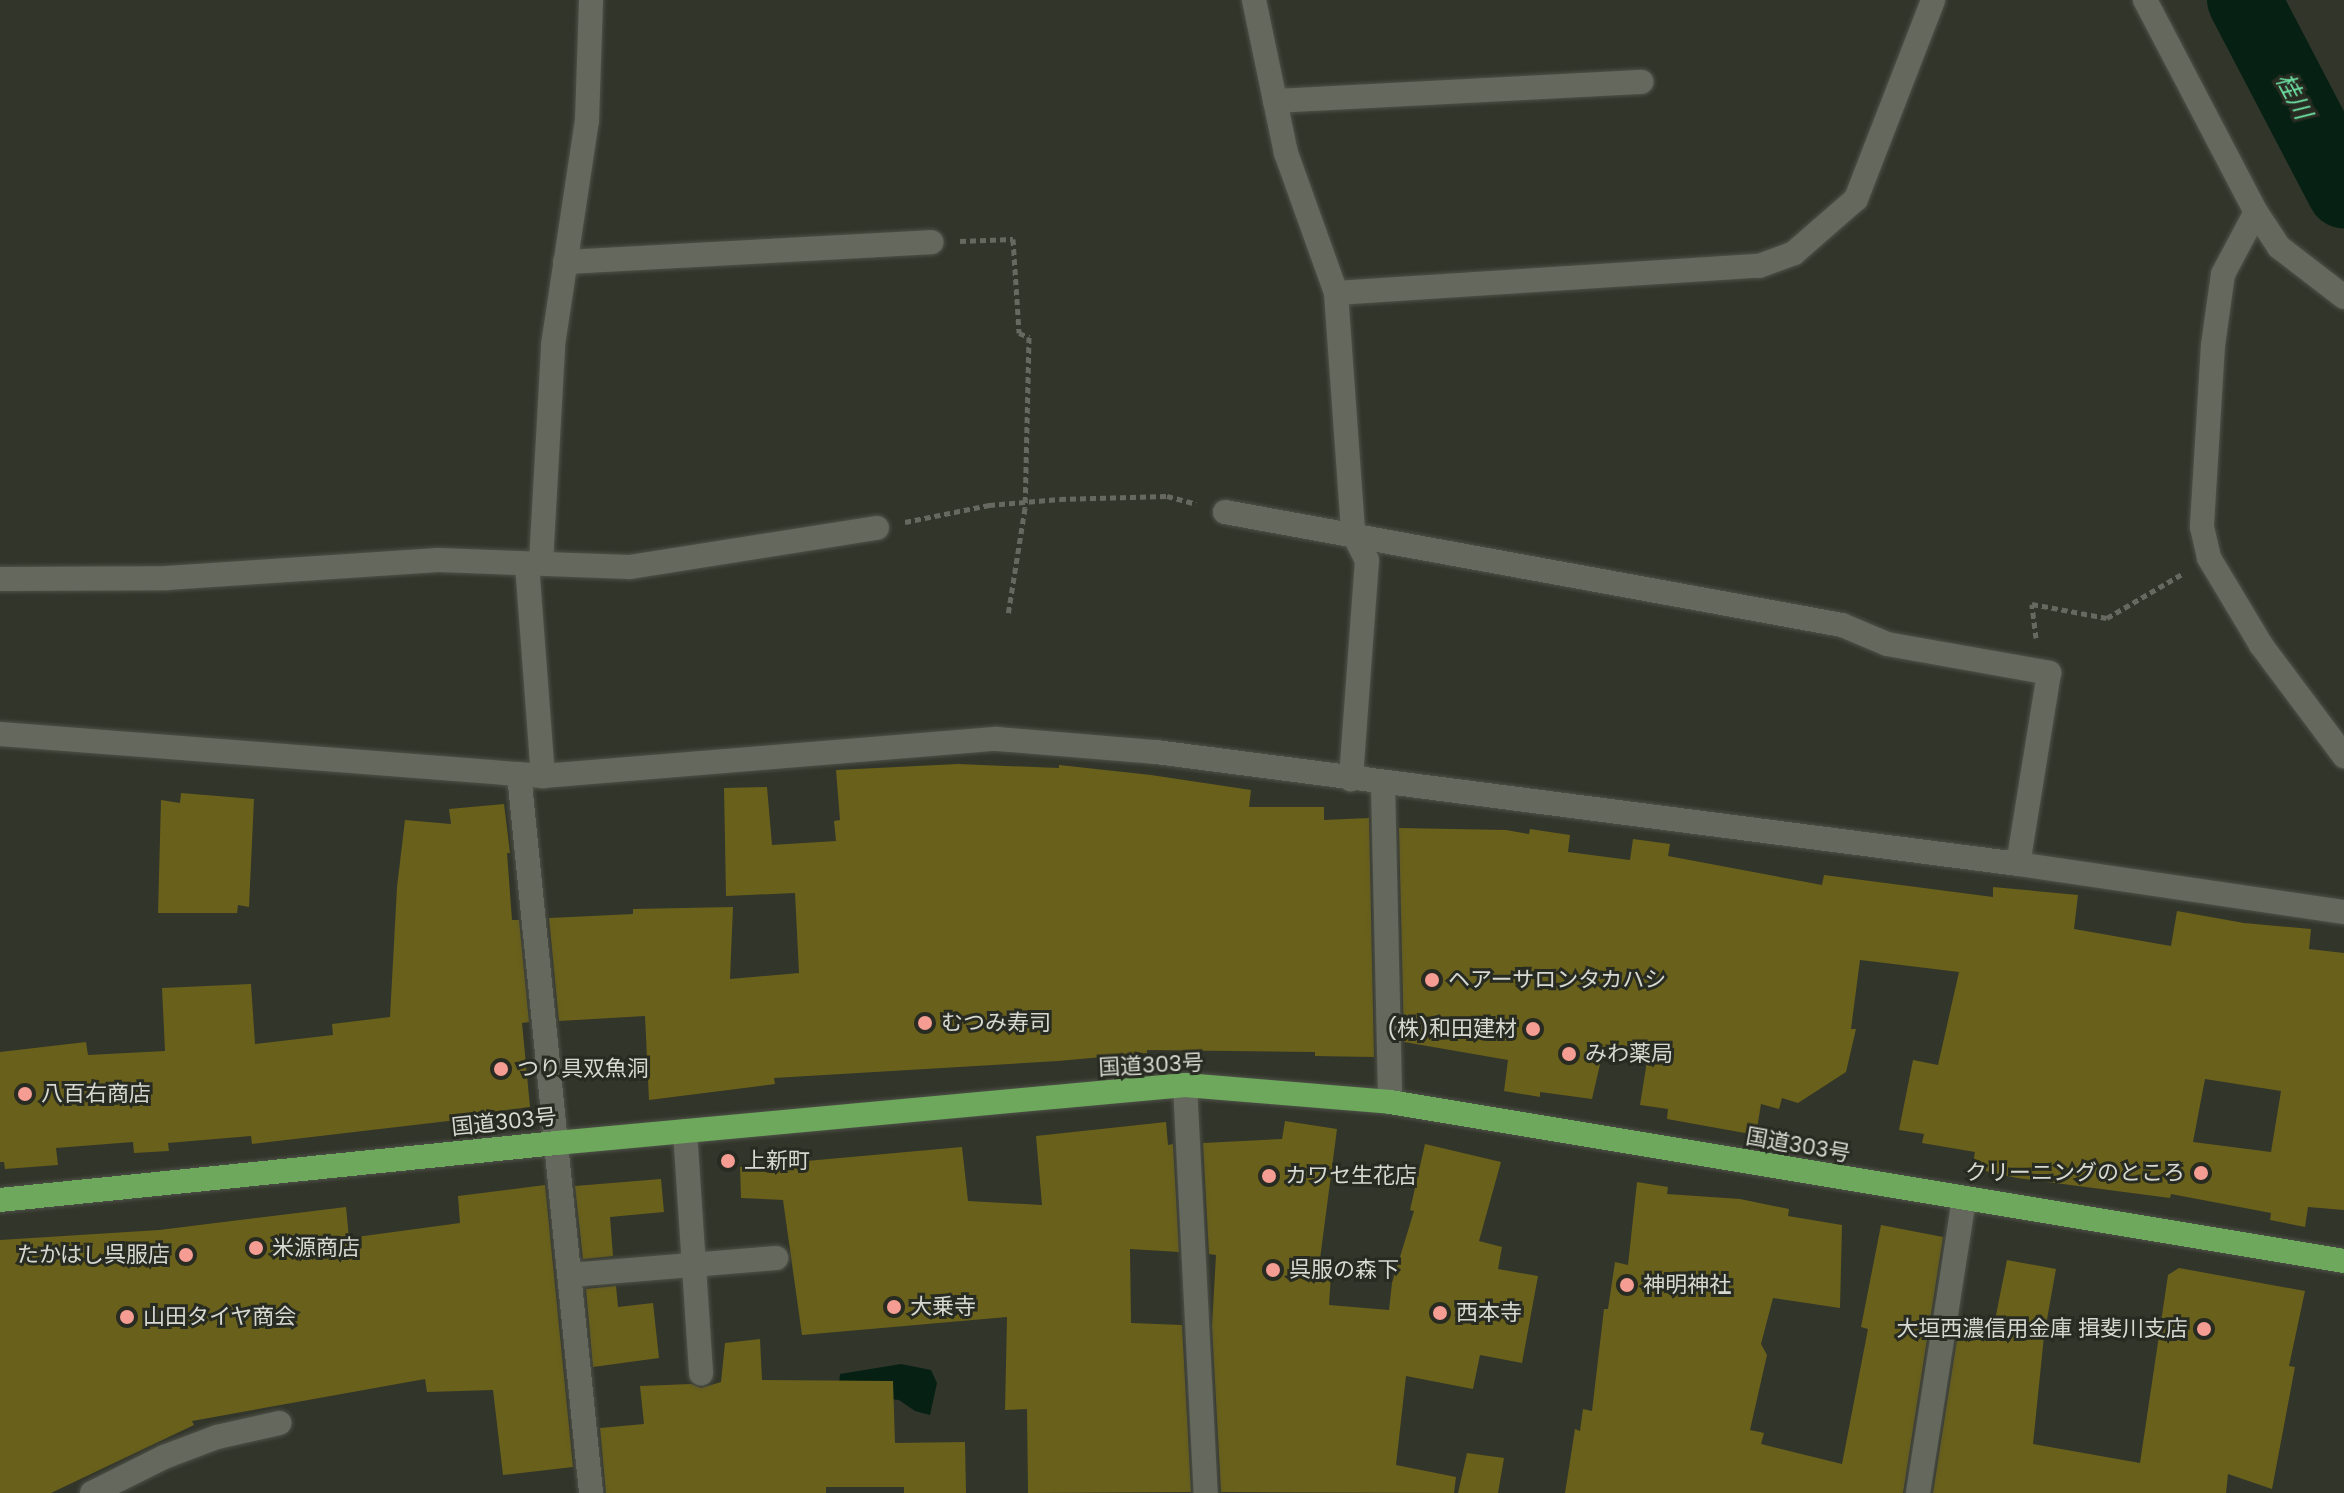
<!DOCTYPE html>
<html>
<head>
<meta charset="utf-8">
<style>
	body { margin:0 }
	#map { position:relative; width:2344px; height:1493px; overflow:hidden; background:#32352a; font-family:Poppins,"Noto Sans JP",sans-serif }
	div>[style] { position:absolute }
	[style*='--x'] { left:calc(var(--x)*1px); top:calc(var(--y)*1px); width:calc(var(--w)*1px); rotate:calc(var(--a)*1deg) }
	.water>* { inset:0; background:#062113 }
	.river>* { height:74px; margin:-37px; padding:0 37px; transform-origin:37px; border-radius:37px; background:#062113 }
	.building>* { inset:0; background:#69601b }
	.path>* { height:5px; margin-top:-2.5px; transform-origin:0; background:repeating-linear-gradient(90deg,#676960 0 6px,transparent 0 10px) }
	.roads { filter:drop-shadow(0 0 2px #4f5148) drop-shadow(0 0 2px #4f5148) }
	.minor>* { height:24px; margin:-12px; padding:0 12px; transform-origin:12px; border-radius:12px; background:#65695d }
	.highway>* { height:24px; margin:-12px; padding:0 12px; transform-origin:12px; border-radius:12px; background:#6da85d }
	.dots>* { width:22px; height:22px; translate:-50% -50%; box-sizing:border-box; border:4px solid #282b21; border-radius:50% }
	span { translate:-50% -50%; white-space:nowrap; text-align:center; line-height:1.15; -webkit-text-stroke:6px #282b21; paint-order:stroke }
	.poi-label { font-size:22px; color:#d6d8d1 }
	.left { translate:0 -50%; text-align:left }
	.right { translate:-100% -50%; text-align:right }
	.street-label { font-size:22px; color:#d6d8d1 }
	.water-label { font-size:24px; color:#6de2a4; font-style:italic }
</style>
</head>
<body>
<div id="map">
	<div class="water">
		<i style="clip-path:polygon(901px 1364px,931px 1370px,937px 1383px,930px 1415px,915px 1411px,899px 1400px,838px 1394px,840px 1374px)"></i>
	</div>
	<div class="river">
		<i style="--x:2244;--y:0;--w:216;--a:62.4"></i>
	</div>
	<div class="building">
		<i style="clip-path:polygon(958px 764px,1059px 768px,1059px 765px,1151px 775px,1251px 790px,1249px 807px,1324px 807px,1324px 820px,1369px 818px,1374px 1057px,1315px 1056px,1315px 1052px,1147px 1050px,1147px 1053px,1058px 1061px,774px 1078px,775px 1084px,649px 1100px,645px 1016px,559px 1021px,549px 918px,633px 914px,633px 909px,733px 907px,730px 979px,799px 973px,795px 893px,726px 896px,724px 788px,767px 787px,772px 845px,836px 841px,834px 821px,840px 820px,836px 770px)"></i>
		<i style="clip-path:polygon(181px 793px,254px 799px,249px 907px,238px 905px,237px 913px,158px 913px,161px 800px,180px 803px)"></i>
		<i style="clip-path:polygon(504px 804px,510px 853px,507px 853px,512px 920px,519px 920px,529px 1022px,522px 1023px,530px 1107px,474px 1114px,474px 1118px,252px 1144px,251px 1136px,168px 1143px,169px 1151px,134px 1153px,133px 1142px,56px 1148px,58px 1165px,5px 1169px,4px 1162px,0 1162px,0 1052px,86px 1042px,88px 1055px,165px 1051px,162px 988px,251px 984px,255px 1044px,333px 1035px,332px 1024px,390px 1017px,397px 887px,405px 820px,451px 824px,449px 809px)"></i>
		<i style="clip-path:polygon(evenodd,1399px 828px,1506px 830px,1529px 834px,1530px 829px,1570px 835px,1568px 852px,1630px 860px,1633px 839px,1670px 844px,1668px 856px,1822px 885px,1824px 875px,1993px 897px,1993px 887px,2078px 895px,2074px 929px,2171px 946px,2177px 911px,2244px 923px,2311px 929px,2309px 949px,2344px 953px,2344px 1210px,2308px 1207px,2305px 1227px,2270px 1220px,2271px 1213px,2171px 1194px,2170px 1198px,2017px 1178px,1972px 1168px,1975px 1152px,1922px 1143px,1924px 1134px,1899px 1130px,1913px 1060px,1938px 1065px,1959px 972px,1860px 960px,1851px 1029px,1856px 1029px,1846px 1072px,1798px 1103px,1782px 1098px,1779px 1109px,1761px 1104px,1756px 1135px,1667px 1119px,1668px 1109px,1640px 1105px,1648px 1055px,1604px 1047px,1592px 1099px,1540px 1092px,1540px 1097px,1504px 1091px,1508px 1060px,1404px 1042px,1399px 828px,2205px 1079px,2281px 1091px,2271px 1152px,2193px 1142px,2205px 1079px)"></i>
		<i style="clip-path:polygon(1285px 1121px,1337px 1129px,1320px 1259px,1332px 1259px,1329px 1305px,1389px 1310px,1392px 1283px,1414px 1211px,1410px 1210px,1425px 1144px,1501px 1162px,1479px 1241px,1502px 1247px,1498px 1269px,1538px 1276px,1522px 1363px,1480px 1355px,1473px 1389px,1406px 1376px,1396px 1465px,1456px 1477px,1454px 1493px,1221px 1492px,1212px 1326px,1216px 1255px,1209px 1254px,1203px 1143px,1282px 1139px)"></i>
		<i style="clip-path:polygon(1166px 1122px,1168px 1145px,1173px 1144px,1179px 1252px,1130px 1249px,1131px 1323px,1182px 1325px,1191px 1492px,1028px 1493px,1027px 1409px,1005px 1410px,1007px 1317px,802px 1335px,783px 1200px,741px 1198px,740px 1167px,962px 1147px,968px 1201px,1042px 1205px,1036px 1136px)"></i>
		<i style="clip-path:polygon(661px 1179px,664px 1212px,610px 1217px,613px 1256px,583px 1259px,575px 1186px)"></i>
		<i style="clip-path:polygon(1637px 1182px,1668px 1187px,1667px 1194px,1740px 1199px,1789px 1209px,1788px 1216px,1842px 1225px,1840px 1308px,1773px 1298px,1761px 1344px,1767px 1355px,1750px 1430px,1764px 1433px,1761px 1444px,1842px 1464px,1868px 1329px,1861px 1327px,1881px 1225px,1943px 1237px,1903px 1493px,1565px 1493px,1575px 1429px,1580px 1431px,1583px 1409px,1592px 1411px,1604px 1309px,1608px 1309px,1615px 1262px,1628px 1265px)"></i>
		<i style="clip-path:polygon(545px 1185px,573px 1467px,503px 1475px,493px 1390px,427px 1392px,425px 1379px,192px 1421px,194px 1425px,51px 1493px,0 1493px,0 1240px,159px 1230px,346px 1207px,349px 1238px,460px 1223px,458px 1196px)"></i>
		<i style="clip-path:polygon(2007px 1260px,2056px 1269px,2044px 1336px,2033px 1444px,2140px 1463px,2168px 1275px,2179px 1268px,2305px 1291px,2289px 1366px,2295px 1367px,2272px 1489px,2228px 1474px,2226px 1493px,1933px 1493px,1960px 1320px,1994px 1325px)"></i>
		<i style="clip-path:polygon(616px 1286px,618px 1307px,653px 1303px,659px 1358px,593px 1367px,586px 1289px)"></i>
		<i style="clip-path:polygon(760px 1339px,762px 1380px,893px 1381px,895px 1443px,965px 1442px,966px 1493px,904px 1493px,904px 1487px,826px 1487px,826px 1493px,606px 1493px,600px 1428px,644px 1424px,640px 1386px,691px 1384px,701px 1388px,721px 1382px,725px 1343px)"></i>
		<i style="clip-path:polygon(1467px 1453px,1504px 1458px,1498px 1493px,1458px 1493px)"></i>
	</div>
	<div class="path">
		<i style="--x:960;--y:241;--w:53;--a:-2.2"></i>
		<i style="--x:1013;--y:239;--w:94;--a:86.3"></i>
		<i style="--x:1019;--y:333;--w:11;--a:22"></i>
		<i style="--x:1029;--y:337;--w:171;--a:91.3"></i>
		<i style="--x:1025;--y:508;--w:108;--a:99"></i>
		<i style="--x:905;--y:522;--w:86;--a:-11.4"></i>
		<i style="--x:989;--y:505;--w:71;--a:-4.8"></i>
		<i style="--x:1060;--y:499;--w:107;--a:-1.6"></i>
		<i style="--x:1167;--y:496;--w:30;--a:15"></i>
		<i style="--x:2036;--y:638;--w:34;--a:-97"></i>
		<i style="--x:2032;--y:604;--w:76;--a:10.6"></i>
		<i style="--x:2107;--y:618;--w:87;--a:-30.4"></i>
	</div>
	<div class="roads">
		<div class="minor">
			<i style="--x:1254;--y:0;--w:156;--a:78.2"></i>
			<i style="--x:1286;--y:153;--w:149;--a:70.3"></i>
			<i style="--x:1336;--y:293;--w:241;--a:85.9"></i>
			<i style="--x:1353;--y:533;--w:30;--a:63"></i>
			<i style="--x:1367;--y:560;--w:220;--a:94.2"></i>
			<i style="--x:2145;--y:0;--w:239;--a:62.4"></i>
			<i style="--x:2256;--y:212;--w:42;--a:56.7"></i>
			<i style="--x:2279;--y:247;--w:82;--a:37.6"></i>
			<i style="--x:1275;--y:101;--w:367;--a:-3"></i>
			<i style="--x:2256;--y:212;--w:70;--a:118"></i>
			<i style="--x:2223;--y:274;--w:72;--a:98"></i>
			<i style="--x:2213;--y:345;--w:182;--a:93.5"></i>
			<i style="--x:2202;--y:527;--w:32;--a:77"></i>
			<i style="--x:2209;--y:558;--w:101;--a:59.1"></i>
			<i style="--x:2261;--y:645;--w:139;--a:53.2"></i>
			<i style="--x:565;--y:262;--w:367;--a:-3.1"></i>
			<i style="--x:1336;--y:293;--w:424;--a:-3.7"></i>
			<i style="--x:1759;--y:266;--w:37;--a:-20"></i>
			<i style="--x:1794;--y:253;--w:82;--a:-41.1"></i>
			<i style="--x:1856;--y:199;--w:213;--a:-68.8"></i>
			<i style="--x:1225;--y:512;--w:627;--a:10.38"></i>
			<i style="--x:1842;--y:625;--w:49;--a:22.9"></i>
			<i style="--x:1887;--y:644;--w:165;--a:10.1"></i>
			<i style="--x:2049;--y:673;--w:193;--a:99.2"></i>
			<i style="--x:541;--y:563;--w:218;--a:-86.8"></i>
			<i style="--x:553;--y:345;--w:227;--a:-81.4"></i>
			<i style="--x:587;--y:121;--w:121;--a:-88.1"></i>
			<i style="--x:527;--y:564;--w:213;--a:85.7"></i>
			<i style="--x:0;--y:579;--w:167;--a:-0.3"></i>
			<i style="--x:167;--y:578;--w:272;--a:-3.8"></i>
			<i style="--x:438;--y:560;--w:192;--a:2.1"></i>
			<i style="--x:630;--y:567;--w:250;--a:-9"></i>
			<i style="--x:0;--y:734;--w:545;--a:4.42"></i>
			<i style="--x:543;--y:776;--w:456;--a:-4.7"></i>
			<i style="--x:997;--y:739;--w:160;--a:4.7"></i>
			<i style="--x:1156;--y:752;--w:869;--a:7.4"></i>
			<i style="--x:2018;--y:864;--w:330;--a:8.4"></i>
			<i style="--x:519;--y:774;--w:723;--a:84.28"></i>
			<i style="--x:1383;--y:784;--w:318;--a:88.7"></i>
			<i style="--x:1185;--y:1085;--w:409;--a:87.1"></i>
			<i style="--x:685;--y:1131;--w:243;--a:86.2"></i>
			<i style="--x:570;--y:1275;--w:207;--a:-4.7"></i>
			<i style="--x:92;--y:1493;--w:80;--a:-26.6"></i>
			<i style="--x:164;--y:1457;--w:57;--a:-20.7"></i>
			<i style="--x:217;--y:1437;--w:64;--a:-12.7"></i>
			<i style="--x:1918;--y:1493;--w:297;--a:-81.1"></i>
		</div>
		<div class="highway">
			<i style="--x:0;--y:1200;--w:559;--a:-5.85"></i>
			<i style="--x:556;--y:1143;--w:632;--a:-5.27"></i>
			<i style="--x:1185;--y:1085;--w:206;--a:4.7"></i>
			<i style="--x:1390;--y:1102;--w:967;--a:9.46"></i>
		</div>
	</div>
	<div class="dots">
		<i style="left:1432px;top:980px;background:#f59c93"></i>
		<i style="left:925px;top:1023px;background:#f59c93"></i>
		<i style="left:1533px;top:1029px;background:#f59c93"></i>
		<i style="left:1569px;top:1054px;background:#f59c93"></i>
		<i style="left:501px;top:1069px;background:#f59c93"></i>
		<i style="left:25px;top:1094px;background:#f59c93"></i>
		<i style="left:728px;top:1161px;background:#f59c93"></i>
		<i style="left:2201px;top:1173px;background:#f59c93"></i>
		<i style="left:1269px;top:1176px;background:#f59c93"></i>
		<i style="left:256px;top:1248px;background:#f59c93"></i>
		<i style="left:186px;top:1255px;background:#f59c93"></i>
		<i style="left:1273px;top:1270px;background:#f59c93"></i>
		<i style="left:1627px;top:1285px;background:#f59c93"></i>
		<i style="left:894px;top:1307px;background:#f59c93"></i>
		<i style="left:1440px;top:1313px;background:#f59c93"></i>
		<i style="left:127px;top:1317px;background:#f59c93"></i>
		<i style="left:2204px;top:1329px;background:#f59c93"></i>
	</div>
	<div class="poi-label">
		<span class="left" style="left:1448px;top:980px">ヘアーサロンタカハシ</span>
		<span class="left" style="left:941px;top:1023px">むつみ寿司</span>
		<span class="right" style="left:1517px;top:1029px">(株)和田建材</span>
		<span class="left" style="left:1585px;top:1054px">みわ薬局</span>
		<span class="left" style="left:517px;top:1069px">つり具双魚洞</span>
		<span class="left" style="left:41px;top:1094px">八百右商店</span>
		<span class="left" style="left:744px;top:1161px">上新町</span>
		<span class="right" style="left:2185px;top:1173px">クリーニングのところ</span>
		<span class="left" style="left:1285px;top:1176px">カワセ生花店</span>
		<span class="left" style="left:272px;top:1248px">米源商店</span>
		<span class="right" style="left:170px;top:1255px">たかはし呉服店</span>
		<span class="left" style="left:1289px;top:1270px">呉服の森下</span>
		<span class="left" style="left:1643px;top:1285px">神明神社</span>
		<span class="left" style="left:910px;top:1307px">大乗寺</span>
		<span class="left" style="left:1456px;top:1313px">西本寺</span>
		<span class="left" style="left:143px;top:1317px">山田タイヤ商会</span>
		<span class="right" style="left:2188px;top:1329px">大垣西濃信用金庫 揖斐川支店</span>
	</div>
	<div class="street-label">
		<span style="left:1151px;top:1065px;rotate:-3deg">国道303号</span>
		<span style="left:504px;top:1122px;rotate:-6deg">国道303号</span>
		<span style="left:1798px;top:1145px;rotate:10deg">国道303号</span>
	</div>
	<div class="water-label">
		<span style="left:2294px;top:96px;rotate:62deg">桂川</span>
	</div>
</div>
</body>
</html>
